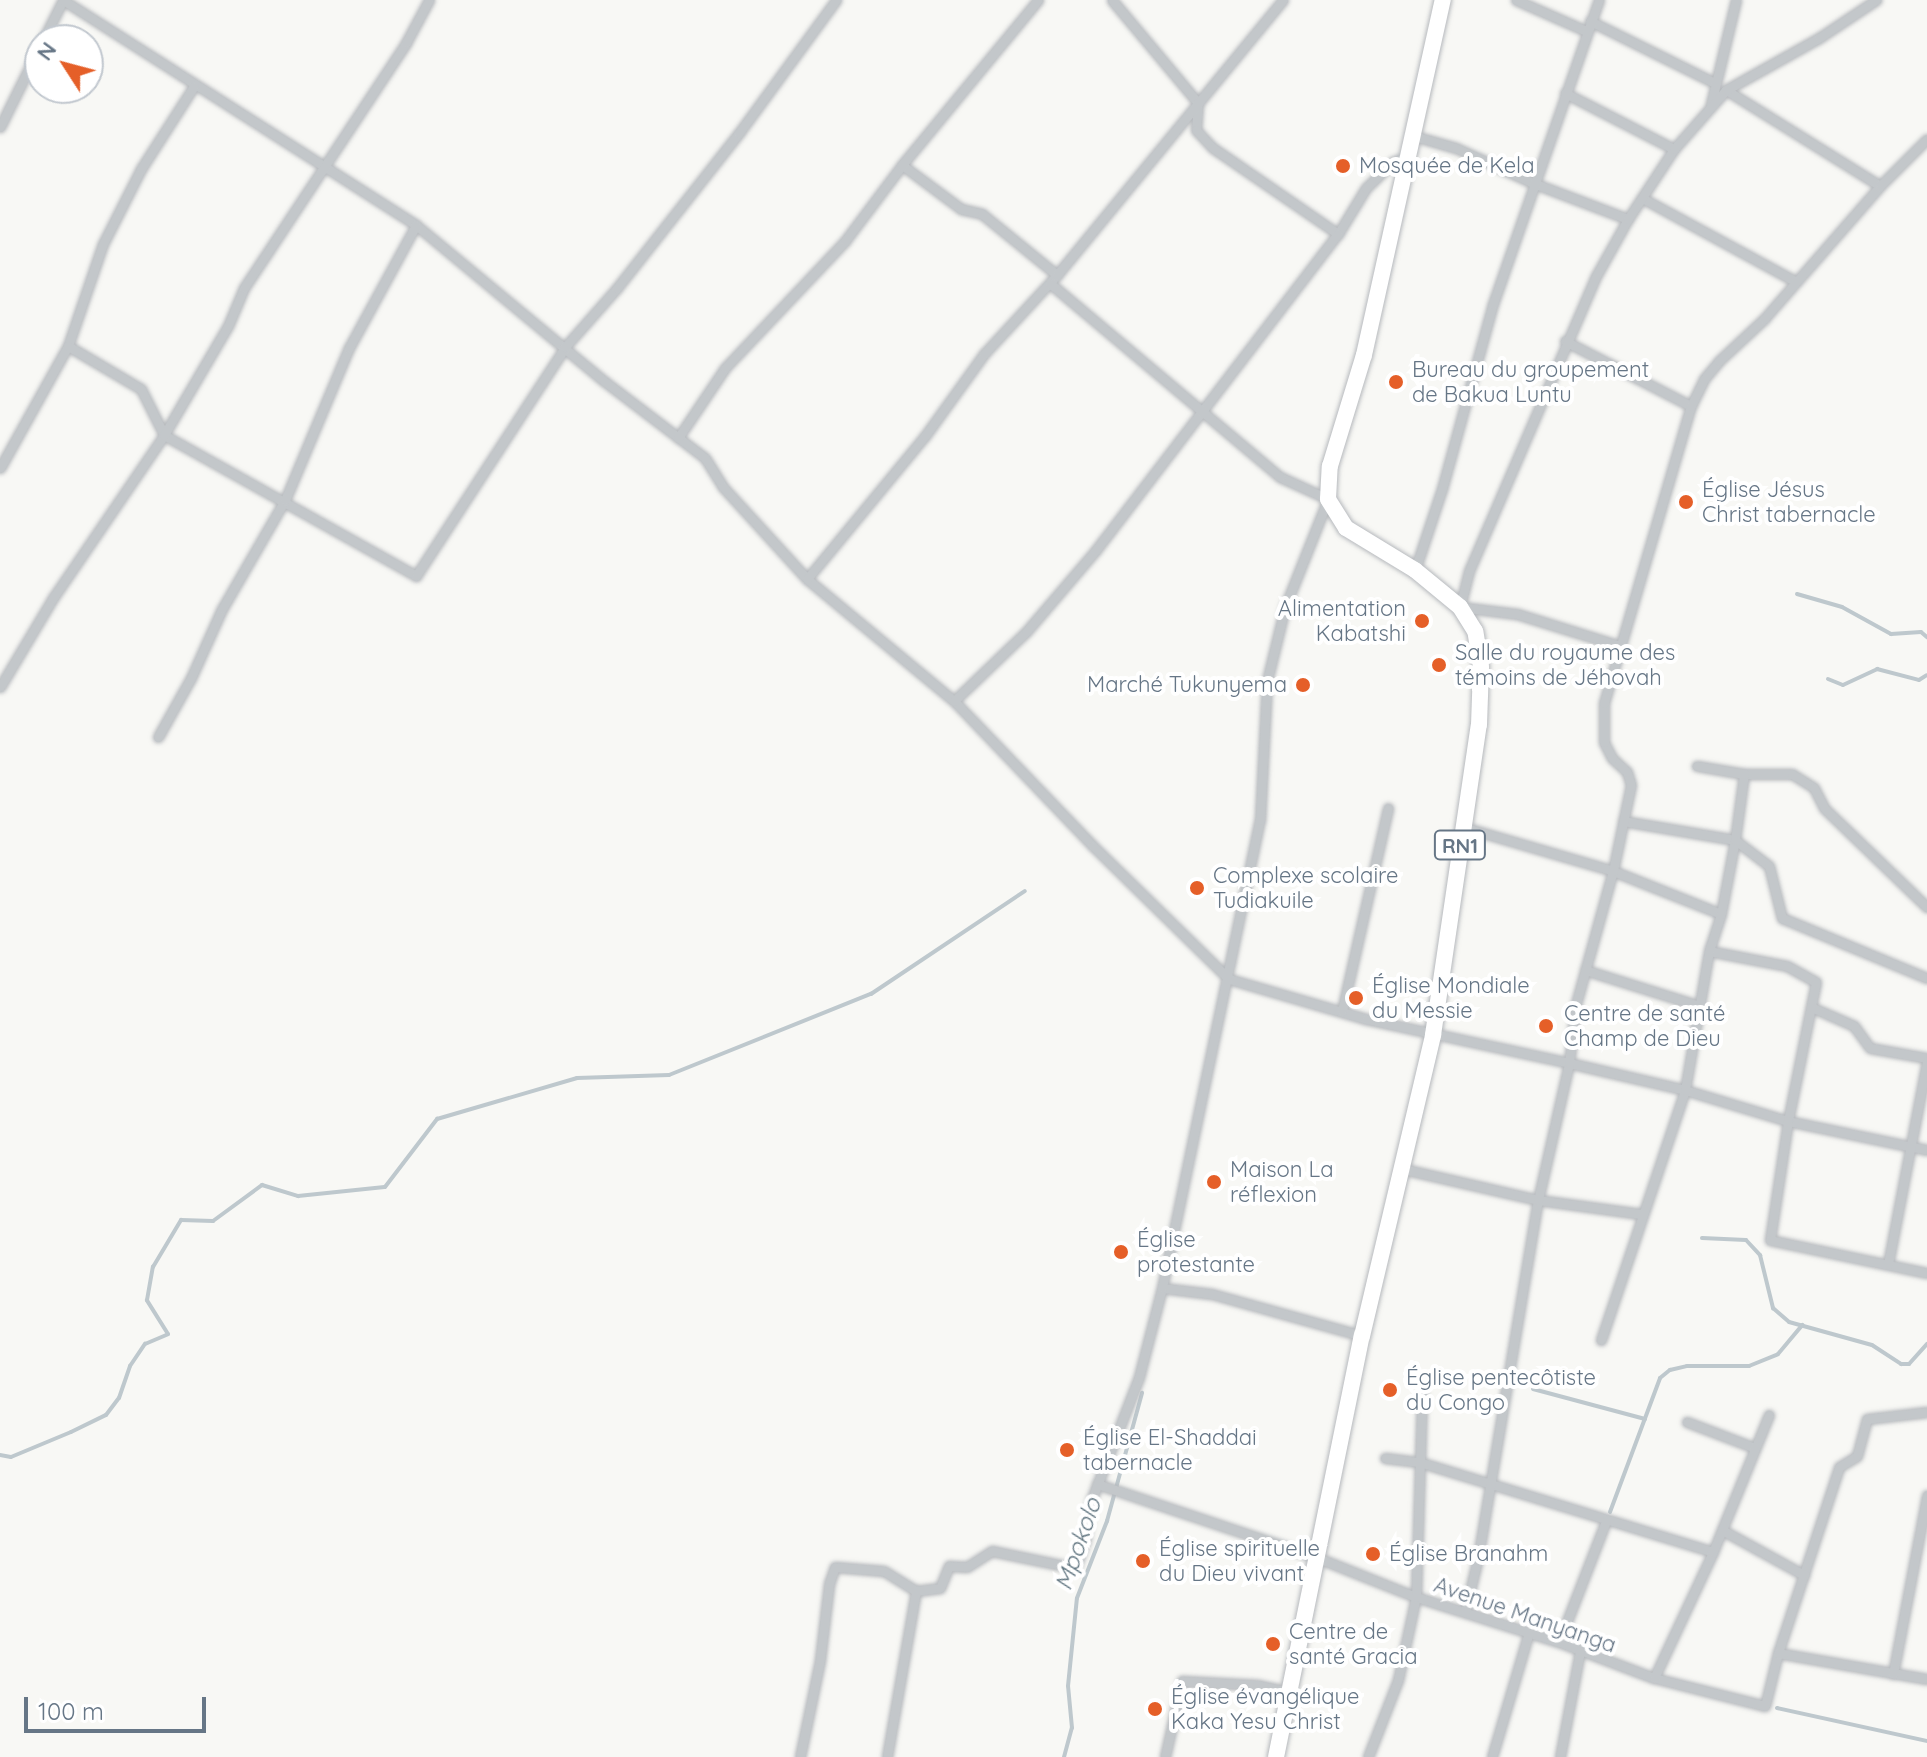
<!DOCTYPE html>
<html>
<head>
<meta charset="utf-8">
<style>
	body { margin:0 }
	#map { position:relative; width:1927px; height:1757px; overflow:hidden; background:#f8f8f5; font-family:Quicksand,sans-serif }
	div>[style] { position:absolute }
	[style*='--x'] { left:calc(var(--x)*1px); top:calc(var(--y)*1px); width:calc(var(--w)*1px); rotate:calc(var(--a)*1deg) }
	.stream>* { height:4px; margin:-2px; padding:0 2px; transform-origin:2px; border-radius:2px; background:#bec8cd }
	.roads { filter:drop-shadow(0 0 2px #b6b9bd) drop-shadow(0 0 2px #b6b9bd) }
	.minor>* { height:9px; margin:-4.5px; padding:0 4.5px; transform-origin:4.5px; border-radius:4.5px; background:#c3c7ca }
	.trunk>* { height:16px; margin:-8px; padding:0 8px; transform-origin:8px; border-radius:8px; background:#fff }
	.dots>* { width:22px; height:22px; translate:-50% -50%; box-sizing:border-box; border:4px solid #fff; border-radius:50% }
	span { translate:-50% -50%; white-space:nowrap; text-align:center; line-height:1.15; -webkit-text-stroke:8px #fff; paint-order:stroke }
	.shield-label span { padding:2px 6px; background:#fff; border:2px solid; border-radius:6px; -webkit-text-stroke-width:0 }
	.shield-label { font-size:20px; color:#667686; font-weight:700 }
	.poi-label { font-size:22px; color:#667686 }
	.left { translate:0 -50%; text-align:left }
	.right { translate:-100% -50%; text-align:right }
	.street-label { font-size:22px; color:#667686 }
	.water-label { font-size:24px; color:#637782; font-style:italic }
	.north { position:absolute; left:24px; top:24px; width:80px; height:80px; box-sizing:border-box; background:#fff; border:2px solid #c2c8cf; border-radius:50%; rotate:306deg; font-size:22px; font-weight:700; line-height:32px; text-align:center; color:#667686 }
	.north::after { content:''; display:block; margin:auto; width:28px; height:36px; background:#e55f28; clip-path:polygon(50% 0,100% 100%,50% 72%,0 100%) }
	.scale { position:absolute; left:24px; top:1697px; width:182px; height:36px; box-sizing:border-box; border:4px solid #667686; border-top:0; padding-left:10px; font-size:24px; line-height:28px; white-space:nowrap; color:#667686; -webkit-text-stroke:6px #fff; paint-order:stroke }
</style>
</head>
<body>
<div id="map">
	<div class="stream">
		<i style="--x:1797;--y:594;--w:47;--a:16.1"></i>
		<i style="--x:1842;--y:607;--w:56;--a:28.9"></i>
		<i style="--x:1891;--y:634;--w:30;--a:-4"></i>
		<i style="--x:1921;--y:632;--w:8;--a:40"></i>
		<i style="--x:1828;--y:679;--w:16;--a:22"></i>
		<i style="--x:1843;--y:685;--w:38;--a:-25"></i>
		<i style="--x:1877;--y:669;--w:43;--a:14.7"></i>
		<i style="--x:1919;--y:680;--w:9;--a:-32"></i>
		<i style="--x:1702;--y:1238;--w:44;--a:2.6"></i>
		<i style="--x:1746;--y:1240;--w:21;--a:47"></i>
		<i style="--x:1760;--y:1255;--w:55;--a:76.2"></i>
		<i style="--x:1773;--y:1308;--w:21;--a:41"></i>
		<i style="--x:1789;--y:1322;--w:86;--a:15.5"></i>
		<i style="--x:1872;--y:1345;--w:35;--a:33"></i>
		<i style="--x:1901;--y:1364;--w:8;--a:0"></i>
		<i style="--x:1909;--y:1364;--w:27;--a:-48"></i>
		<i style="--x:1533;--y:1389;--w:116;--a:15"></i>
		<i style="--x:0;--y:1455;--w:11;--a:10"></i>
		<i style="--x:11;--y:1457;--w:65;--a:-22.6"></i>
		<i style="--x:71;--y:1432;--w:39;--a:-26"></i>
		<i style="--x:106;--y:1415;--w:21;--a:-53"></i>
		<i style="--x:119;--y:1398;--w:34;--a:-71"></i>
		<i style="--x:130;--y:1366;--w:27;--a:-56"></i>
		<i style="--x:145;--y:1344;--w:25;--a:-23"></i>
		<i style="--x:168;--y:1334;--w:40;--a:-122"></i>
		<i style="--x:147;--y:1300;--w:34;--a:-80"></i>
		<i style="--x:153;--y:1267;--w:55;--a:-59.2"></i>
		<i style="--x:181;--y:1220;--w:32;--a:2"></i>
		<i style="--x:213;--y:1221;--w:61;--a:-36.3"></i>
		<i style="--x:262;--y:1185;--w:38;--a:17"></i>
		<i style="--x:298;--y:1196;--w:87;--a:-5.9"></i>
		<i style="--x:385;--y:1187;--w:86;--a:-52.6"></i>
		<i style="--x:437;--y:1119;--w:146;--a:-16.3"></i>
		<i style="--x:577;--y:1078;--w:92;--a:-1.9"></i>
		<i style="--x:669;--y:1075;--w:218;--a:-21.9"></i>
		<i style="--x:871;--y:994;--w:185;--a:-33.8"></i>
		<i style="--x:1610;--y:1512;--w:143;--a:-69.5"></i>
		<i style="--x:1660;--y:1378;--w:13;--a:-39"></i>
		<i style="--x:1670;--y:1370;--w:17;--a:-13"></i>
		<i style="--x:1687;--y:1366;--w:62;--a:0"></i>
		<i style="--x:1749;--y:1366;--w:31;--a:-22"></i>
		<i style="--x:1778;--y:1354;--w:38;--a:-50"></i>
		<i style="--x:1777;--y:1708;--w:154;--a:12.4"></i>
		<i style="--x:1064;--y:1757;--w:30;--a:-75"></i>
		<i style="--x:1072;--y:1728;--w:42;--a:-95.4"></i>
		<i style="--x:1068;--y:1686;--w:88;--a:-84.2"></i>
		<i style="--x:1077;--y:1598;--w:83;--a:-68.7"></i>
		<i style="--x:1107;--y:1521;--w:133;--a:-74.7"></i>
	</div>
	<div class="roads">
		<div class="minor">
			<i style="--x:1112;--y:0;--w:134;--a:50.1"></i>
			<i style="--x:1198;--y:103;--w:27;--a:94"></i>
			<i style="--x:1196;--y:130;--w:25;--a:47"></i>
			<i style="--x:1213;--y:148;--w:152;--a:34.5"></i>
			<i style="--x:1338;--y:234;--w:54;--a:-58.7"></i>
			<i style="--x:1366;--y:188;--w:37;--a:-44"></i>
			<i style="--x:1393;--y:162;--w:15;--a:-20"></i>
			<i style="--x:1516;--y:0;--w:77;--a:23.9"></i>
			<i style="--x:1590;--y:21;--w:140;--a:26.4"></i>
			<i style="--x:43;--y:40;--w:45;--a:-63.4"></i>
			<i style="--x:63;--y:0;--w:419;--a:32.5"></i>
			<i style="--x:416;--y:225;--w:244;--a:39.7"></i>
			<i style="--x:604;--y:381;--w:127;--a:37.3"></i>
			<i style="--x:705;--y:458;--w:34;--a:58"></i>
			<i style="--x:723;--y:487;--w:125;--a:47.6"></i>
			<i style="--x:807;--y:579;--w:191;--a:39.7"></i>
			<i style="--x:954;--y:701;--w:201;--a:46.2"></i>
			<i style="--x:1093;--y:846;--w:190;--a:44.4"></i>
			<i style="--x:1229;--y:979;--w:143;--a:16.3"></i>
			<i style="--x:1366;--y:1019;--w:208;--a:12.2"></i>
			<i style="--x:1569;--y:1063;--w:119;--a:13.1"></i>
			<i style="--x:1685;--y:1090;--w:108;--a:16.8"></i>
			<i style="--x:1788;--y:1121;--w:142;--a:11.8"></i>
			<i style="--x:1726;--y:90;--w:181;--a:31.9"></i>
			<i style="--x:1565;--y:93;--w:123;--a:27.2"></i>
			<i style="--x:1711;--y:104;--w:107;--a:-76.5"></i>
			<i style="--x:0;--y:127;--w:90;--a:-63.7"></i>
			<i style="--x:1414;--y:136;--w:44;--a:15.9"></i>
			<i style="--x:1456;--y:148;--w:85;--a:24.4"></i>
			<i style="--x:1533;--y:183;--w:102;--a:20.8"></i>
			<i style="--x:902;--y:165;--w:74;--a:36.7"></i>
			<i style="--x:961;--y:209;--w:22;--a:13"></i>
			<i style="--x:982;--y:214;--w:97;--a:39.1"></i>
			<i style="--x:1642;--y:198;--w:174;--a:28.5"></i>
			<i style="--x:1565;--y:341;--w:142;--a:27.3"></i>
			<i style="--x:68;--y:346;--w:108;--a:-71.1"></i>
			<i style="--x:103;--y:244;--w:84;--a:-63.1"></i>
			<i style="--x:141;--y:169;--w:98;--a:-57.4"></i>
			<i style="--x:678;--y:438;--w:84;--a:-56.1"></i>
			<i style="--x:725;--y:368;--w:175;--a:-46.6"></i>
			<i style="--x:845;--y:241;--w:95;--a:-53.1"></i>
			<i style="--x:902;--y:165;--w:214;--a:-50.5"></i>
			<i style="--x:0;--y:468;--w:140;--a:-60.9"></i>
			<i style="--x:68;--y:346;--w:85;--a:30.5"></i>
			<i style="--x:141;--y:389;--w:51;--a:63.4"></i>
			<i style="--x:164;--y:435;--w:289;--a:29.2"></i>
			<i style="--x:416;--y:576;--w:273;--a:-56.9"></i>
			<i style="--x:565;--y:347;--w:79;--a:-48.6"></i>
			<i style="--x:617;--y:288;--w:197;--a:-51.8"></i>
			<i style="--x:739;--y:133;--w:165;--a:-53.9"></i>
			<i style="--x:1415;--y:570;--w:85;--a:-71.6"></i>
			<i style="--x:1442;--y:489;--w:192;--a:-74.6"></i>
			<i style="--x:1493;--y:304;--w:322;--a:-70.8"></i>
			<i style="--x:807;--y:579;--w:185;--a:-50.5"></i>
			<i style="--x:925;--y:436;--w:101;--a:-54.3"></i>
			<i style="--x:984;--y:354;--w:108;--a:-47.3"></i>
			<i style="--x:1057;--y:275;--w:356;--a:-50.6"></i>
			<i style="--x:1620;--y:646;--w:108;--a:-162.7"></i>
			<i style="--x:1517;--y:614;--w:57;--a:-173"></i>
			<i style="--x:1460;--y:607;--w:37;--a:-76"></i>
			<i style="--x:1469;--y:571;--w:319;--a:-66.7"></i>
			<i style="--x:1595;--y:278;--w:68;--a:-60.8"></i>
			<i style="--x:1628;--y:219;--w:84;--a:-56.7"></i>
			<i style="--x:1674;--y:149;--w:79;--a:-48.6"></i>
			<i style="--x:1726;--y:90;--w:107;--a:-29.2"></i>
			<i style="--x:1819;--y:38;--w:69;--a:-33.7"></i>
			<i style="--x:0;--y:687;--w:104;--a:-59.2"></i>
			<i style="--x:53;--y:598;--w:197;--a:-55.7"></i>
			<i style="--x:164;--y:435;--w:126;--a:-59.6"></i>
			<i style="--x:228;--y:326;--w:41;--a:-67.2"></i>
			<i style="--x:244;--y:288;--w:294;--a:-56.5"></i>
			<i style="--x:406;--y:43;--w:49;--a:-61.9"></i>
			<i style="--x:954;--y:701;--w:100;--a:-43.8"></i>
			<i style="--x:1026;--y:632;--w:108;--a:-49.5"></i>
			<i style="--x:1096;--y:550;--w:398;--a:-52.6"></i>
			<i style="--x:158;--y:737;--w:68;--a:-60.8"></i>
			<i style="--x:191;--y:678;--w:76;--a:-65.8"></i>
			<i style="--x:222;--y:609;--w:126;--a:-60"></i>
			<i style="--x:285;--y:500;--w:165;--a:-67.2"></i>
			<i style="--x:349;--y:348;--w:140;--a:-61.4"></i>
			<i style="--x:1744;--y:774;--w:48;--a:0"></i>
			<i style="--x:1792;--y:774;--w:26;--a:32"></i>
			<i style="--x:1814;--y:788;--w:22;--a:63"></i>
			<i style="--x:1824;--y:808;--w:143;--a:43.9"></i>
			<i style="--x:1623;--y:821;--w:114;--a:9.6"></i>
			<i style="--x:1735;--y:840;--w:43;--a:37.4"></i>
			<i style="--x:1769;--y:866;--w:54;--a:76"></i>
			<i style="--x:1782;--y:918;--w:157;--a:22.5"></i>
			<i style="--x:1463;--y:827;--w:156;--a:16.3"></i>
			<i style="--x:1613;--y:871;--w:116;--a:21.7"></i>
			<i style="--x:1709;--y:951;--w:79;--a:10.9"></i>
			<i style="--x:1787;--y:966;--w:33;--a:29"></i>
			<i style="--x:1816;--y:982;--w:142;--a:101.4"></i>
			<i style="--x:1788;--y:1121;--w:120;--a:98.6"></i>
			<i style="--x:1770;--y:1240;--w:160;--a:11.9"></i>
			<i style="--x:1585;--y:970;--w:121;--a:17.4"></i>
			<i style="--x:1811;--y:1007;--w:47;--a:23.8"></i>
			<i style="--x:1854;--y:1026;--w:27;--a:54"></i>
			<i style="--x:1870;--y:1048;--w:58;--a:10"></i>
			<i style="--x:1342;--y:1011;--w:208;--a:-77.2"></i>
			<i style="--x:1403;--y:1169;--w:139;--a:12.9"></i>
			<i style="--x:1538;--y:1200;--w:104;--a:7.7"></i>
			<i style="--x:1888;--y:1264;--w:206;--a:-79.1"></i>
			<i style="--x:1162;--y:1288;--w:50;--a:6.8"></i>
			<i style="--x:1212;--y:1294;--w:156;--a:15.6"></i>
			<i style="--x:1601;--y:1340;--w:264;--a:-71.4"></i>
			<i style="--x:1685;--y:1090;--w:141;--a:-80.2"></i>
			<i style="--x:1709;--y:951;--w:39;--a:-72"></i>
			<i style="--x:1721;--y:914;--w:75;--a:-79.3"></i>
			<i style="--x:1735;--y:840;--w:67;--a:-82.2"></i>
			<i style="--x:1744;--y:774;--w:48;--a:-170.3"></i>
			<i style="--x:1687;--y:1422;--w:73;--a:20.9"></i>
			<i style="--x:1385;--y:1458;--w:34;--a:7"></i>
			<i style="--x:1419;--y:1462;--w:307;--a:17"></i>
			<i style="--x:1097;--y:1484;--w:233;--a:18.5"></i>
			<i style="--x:1318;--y:1558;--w:105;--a:21.7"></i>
			<i style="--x:1416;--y:1597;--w:150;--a:17.5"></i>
			<i style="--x:1559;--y:1642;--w:102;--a:20.8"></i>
			<i style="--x:1654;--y:1678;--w:114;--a:14.2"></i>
			<i style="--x:1765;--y:1706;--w:55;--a:-76.2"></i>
			<i style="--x:1778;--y:1653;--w:196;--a:-71.8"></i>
			<i style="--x:1839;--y:1467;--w:21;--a:-31"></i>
			<i style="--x:1857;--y:1456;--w:38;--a:-75"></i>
			<i style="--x:1867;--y:1419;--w:60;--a:-6.7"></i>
			<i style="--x:1722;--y:1530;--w:94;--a:28.8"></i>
			<i style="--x:1465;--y:1612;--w:56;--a:-76.5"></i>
			<i style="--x:1478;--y:1558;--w:363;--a:-80.5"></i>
			<i style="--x:1538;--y:1200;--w:140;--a:-77.2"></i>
			<i style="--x:1569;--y:1063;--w:59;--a:-83.2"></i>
			<i style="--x:1576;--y:1004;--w:138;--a:-74.5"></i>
			<i style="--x:1613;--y:871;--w:88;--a:-78.2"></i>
			<i style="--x:1631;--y:785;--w:14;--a:-107"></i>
			<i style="--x:1627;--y:772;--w:21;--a:-137"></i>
			<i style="--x:1612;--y:758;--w:18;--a:-117"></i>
			<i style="--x:1604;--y:742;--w:39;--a:-90"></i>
			<i style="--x:1604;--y:703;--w:309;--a:-73.7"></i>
			<i style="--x:1691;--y:406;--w:30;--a:-64"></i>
			<i style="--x:1704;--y:379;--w:23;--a:-50"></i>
			<i style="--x:1719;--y:361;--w:62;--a:-43"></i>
			<i style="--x:1764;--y:319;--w:176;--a:-48.9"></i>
			<i style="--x:1880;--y:186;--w:66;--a:-45"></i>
			<i style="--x:1559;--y:1642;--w:130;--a:-68.8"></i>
			<i style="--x:1778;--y:1653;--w:151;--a:9.9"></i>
			<i style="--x:1893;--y:1674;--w:182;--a:-79.2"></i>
			<i style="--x:1654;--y:1678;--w:139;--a:-64.9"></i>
			<i style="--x:1713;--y:1552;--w:148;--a:-67.8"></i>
			<i style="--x:800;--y:1757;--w:99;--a:-78.3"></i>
			<i style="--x:820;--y:1660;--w:77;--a:-83.2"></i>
			<i style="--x:829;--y:1584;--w:18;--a:-71"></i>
			<i style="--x:835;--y:1567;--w:49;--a:4.7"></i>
			<i style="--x:884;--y:1571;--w:38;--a:32"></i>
			<i style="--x:916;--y:1591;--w:24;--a:-7"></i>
			<i style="--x:940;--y:1588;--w:24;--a:-68"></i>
			<i style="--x:949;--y:1566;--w:18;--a:3"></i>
			<i style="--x:967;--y:1567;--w:30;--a:-33"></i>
			<i style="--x:992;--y:1551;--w:85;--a:11.6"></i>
			<i style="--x:1075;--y:1568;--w:29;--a:-70"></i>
			<i style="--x:1085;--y:1541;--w:40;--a:-81.5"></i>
			<i style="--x:1091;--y:1501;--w:133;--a:-68.8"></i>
			<i style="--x:1139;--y:1377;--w:92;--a:-75.5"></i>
			<i style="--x:1162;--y:1288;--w:478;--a:-78.2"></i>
			<i style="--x:1260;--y:820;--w:139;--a:-87.1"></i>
			<i style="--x:1267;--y:681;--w:76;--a:-76.3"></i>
			<i style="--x:1285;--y:607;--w:116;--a:-68.3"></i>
			<i style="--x:1328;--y:499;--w:53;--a:-155.4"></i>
			<i style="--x:1280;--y:477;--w:301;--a:-139.9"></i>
			<i style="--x:887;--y:1757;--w:169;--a:-80.1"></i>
			<i style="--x:1165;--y:1757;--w:78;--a:-77.4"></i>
			<i style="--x:1182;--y:1681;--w:75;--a:3.1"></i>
			<i style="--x:1257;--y:1685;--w:34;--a:12"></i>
			<i style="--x:1368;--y:1757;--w:83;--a:-68.7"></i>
			<i style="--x:1398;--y:1680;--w:85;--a:-77.8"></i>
			<i style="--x:1416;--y:1597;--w:204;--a:-88.3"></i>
			<i style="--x:1492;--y:1757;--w:130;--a:-73.5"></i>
			<i style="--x:1560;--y:1757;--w:108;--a:-79.3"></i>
		</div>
		<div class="trunk">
			<i style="--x:1276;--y:1757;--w:430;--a:-78.5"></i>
			<i style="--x:1362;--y:1336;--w:309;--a:-76.7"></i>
			<i style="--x:1433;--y:1035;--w:313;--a:-81.6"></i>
			<i style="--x:1479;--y:725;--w:58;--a:-88"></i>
			<i style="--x:1481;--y:667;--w:36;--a:-99"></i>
			<i style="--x:1475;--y:631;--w:28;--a:-122"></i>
			<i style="--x:1460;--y:607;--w:58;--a:-140.6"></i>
			<i style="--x:1415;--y:570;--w:81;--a:-148.7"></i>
			<i style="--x:1346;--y:528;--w:34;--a:-122"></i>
			<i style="--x:1328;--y:499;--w:33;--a:-87"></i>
			<i style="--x:1330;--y:466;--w:116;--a:-73"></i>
			<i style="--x:1364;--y:355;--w:364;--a:-77.5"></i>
		</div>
	</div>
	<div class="dots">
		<i style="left:1343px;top:166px;background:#e55f28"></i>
		<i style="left:1396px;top:382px;background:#e55f28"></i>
		<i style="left:1686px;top:502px;background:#e55f28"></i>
		<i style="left:1422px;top:621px;background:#e55f28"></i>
		<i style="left:1439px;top:665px;background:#e55f28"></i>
		<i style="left:1303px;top:685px;background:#e55f28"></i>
		<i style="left:1197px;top:888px;background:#e55f28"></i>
		<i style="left:1356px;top:998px;background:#e55f28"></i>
		<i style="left:1546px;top:1026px;background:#e55f28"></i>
		<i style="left:1214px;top:1182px;background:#e55f28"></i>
		<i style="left:1121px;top:1252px;background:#e55f28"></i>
		<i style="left:1390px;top:1390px;background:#e55f28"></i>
		<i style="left:1067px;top:1450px;background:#e55f28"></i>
		<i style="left:1373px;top:1554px;background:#e55f28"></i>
		<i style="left:1143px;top:1561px;background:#e55f28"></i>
		<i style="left:1273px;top:1644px;background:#e55f28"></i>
		<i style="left:1155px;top:1709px;background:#e55f28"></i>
	</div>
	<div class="shield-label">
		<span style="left:1460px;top:845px">RN1</span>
	</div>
	<div class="poi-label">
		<span class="left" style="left:1359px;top:166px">Mosquée de Kela</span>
		<span class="left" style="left:1412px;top:382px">Bureau du groupement<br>de Bakua Luntu</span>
		<span class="left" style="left:1702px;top:502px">Église Jésus<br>Christ tabernacle</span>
		<span class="right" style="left:1406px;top:621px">Alimentation<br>Kabatshi</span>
		<span class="left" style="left:1455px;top:665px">Salle du royaume des<br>témoins de Jéhovah</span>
		<span class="right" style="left:1287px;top:685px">Marché Tukunyema</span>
		<span class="left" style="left:1213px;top:888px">Complexe scolaire<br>Tudiakuile</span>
		<span class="left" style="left:1372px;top:998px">Église Mondiale<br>du Messie</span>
		<span class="left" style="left:1564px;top:1026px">Centre de santé<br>Champ de Dieu</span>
		<span class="left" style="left:1230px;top:1182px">Maison La<br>réflexion</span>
		<span class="left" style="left:1137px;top:1252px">Église<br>protestante</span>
		<span class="left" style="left:1406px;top:1390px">Église pentecôtiste<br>du Congo</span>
		<span class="left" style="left:1083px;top:1450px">Église El-Shaddai<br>tabernacle</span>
		<span class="left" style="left:1159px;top:1561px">Église spirituelle<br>du Dieu vivant</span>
		<span class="left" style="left:1389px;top:1554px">Église Branahm</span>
		<span class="left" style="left:1289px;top:1644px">Centre de<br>santé Gracia</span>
		<span class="left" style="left:1171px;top:1709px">Église évangélique<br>Kaka Yesu Christ</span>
	</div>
	<div class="street-label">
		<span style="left:1525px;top:1615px;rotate:19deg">Avenue Manyanga</span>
	</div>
	<div class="water-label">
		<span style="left:1078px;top:1544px;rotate:-71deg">Mpokolo</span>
	</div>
	<div class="north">N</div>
	<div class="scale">100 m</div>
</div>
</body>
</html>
